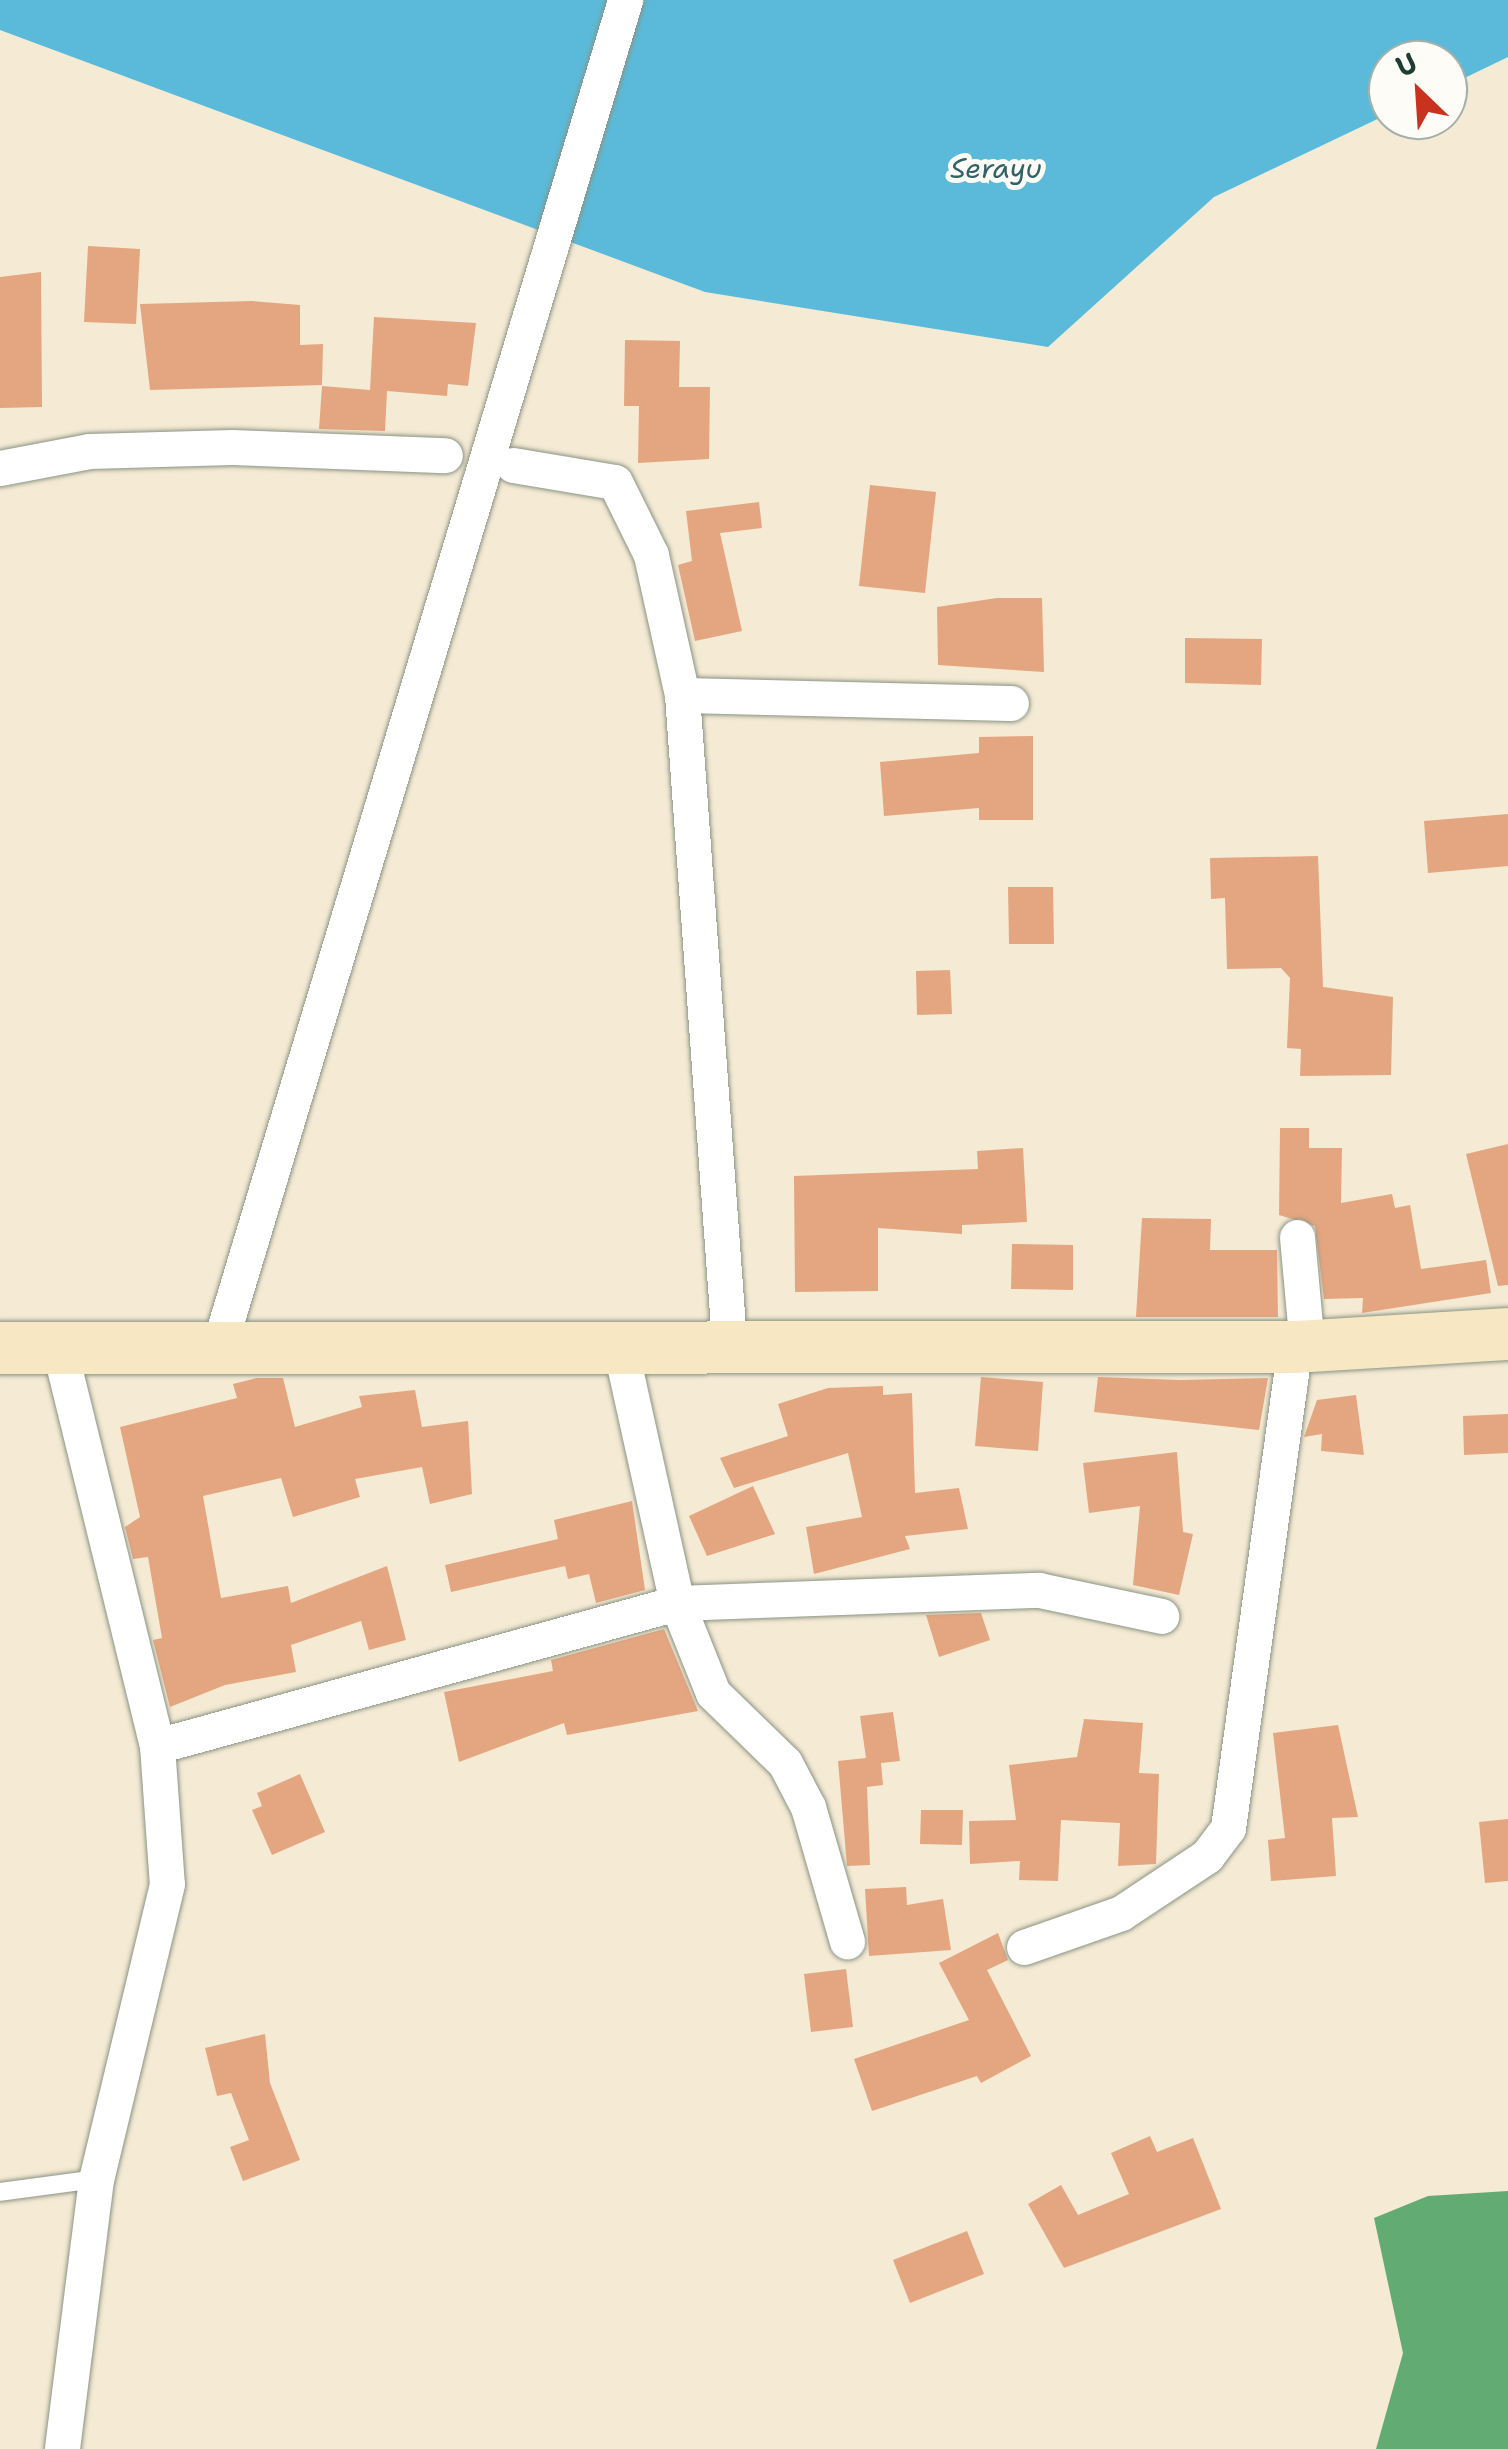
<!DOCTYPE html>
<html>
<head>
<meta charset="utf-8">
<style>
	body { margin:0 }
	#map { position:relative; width:1508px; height:2449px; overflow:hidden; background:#f5ead4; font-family:"Shantell Sans",sans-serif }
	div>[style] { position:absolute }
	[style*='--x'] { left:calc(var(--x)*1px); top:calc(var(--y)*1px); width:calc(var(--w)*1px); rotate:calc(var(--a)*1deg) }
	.forest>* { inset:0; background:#62ab73 }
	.water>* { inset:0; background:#5bbad9 }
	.building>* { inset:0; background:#e4a680 }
	.roads { filter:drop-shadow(0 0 2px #8a9484) drop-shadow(0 0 2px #8a9484) }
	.service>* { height:18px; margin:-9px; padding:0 9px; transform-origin:9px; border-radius:9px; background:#fff }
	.minor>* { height:35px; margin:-17.5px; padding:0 17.5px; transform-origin:17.5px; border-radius:17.5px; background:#fff }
	.secondary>* { height:52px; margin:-26px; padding:0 26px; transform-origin:26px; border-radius:26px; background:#f7e8c3 }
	span { translate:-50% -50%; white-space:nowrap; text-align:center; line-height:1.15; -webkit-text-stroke:10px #fdfcf7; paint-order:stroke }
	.water-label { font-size:28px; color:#316266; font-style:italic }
	.north { position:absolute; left:1368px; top:40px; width:100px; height:100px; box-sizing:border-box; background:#fdfcf7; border:2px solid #a4b0a9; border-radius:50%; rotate:335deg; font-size:28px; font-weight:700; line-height:40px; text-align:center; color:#1f3d34 }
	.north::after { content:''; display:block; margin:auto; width:35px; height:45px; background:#c8321e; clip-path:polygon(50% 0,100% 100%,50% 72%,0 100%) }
</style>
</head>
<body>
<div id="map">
	<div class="forest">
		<i style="clip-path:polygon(1508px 2191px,1508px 2449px,1376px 2449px,1403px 2353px,1374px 2218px,1428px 2196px)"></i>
	</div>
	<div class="water">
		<i style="clip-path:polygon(0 0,1508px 0,1508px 57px,1448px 86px,1448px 60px,1388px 60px,1388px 114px,1214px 197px,1048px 347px,705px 292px,0 30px)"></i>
	</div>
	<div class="building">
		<i style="clip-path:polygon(88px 246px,140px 249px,136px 324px,84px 322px)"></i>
		<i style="clip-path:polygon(41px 272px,42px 407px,0 408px,0 277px)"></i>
		<i style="clip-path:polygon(252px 301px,300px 305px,300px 345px,323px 344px,322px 385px,150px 390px,140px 304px)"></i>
		<i style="clip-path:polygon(374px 317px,476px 323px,468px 386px,448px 384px,447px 396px,387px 391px,385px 431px,319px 429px,322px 386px,370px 390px)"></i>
		<i style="clip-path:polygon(625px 340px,680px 341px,679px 387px,710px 387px,709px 459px,638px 463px,639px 406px,624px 406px)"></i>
		<i style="clip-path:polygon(870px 485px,936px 492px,925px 593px,859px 586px)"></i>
		<i style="clip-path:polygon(759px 502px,762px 528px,720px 533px,742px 631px,695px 641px,678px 565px,692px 561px,686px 511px)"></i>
		<i style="clip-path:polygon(997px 598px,1042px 598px,1044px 672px,938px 665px,937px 607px)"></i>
		<i style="clip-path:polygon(1185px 638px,1262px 639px,1261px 685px,1185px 683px)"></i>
		<i style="clip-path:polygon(1033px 736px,1033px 820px,979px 820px,979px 808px,884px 816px,880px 762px,979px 753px,979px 737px)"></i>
		<i style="clip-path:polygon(1508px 814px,1508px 866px,1428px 873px,1424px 821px)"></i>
		<i style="clip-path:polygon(1318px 856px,1323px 987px,1393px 997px,1391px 1075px,1300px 1076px,1301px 1049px,1287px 1048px,1290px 978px,1281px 968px,1227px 969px,1225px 898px,1211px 899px,1210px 858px)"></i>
		<i style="clip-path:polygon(1008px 887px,1053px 887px,1054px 944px,1009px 944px)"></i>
		<i style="clip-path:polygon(950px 970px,952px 1014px,917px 1015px,916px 971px)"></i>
		<i style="clip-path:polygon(1280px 1128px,1309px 1128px,1309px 1148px,1342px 1148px,1341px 1203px,1392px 1194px,1395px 1208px,1410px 1205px,1421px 1269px,1486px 1260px,1491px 1293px,1362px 1313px,1363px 1298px,1324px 1299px,1315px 1226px,1279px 1215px)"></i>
		<i style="clip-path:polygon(1508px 1144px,1508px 1285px,1498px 1286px,1466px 1154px)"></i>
		<i style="clip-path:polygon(1023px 1148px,1027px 1222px,962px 1225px,962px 1234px,878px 1228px,878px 1291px,795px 1292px,794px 1176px,978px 1169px,977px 1151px)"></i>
		<i style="clip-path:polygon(1142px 1218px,1211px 1219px,1210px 1250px,1277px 1250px,1278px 1317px,1136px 1317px)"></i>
		<i style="clip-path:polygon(1012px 1244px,1073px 1245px,1073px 1290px,1011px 1289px)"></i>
		<i style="clip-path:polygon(981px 1377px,1043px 1382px,1038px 1451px,975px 1446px)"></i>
		<i style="clip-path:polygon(1098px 1377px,1180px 1380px,1268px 1378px,1259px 1430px,1094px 1412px)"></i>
		<i style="clip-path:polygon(257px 1378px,283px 1378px,295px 1427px,362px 1407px,359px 1396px,415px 1390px,422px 1427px,468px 1421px,472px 1494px,430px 1504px,422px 1467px,355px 1479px,360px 1497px,293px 1517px,281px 1478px,203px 1496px,221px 1598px,288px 1586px,291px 1603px,387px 1566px,406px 1640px,369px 1650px,361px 1621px,291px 1645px,296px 1672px,225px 1685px,170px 1707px,153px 1640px,162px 1638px,148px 1557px,133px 1559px,125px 1527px,140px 1517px,120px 1427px,237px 1398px,233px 1384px)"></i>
		<i style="clip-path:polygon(883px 1386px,883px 1395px,912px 1393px,915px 1493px,959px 1488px,968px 1529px,905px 1536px,910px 1549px,814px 1574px,806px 1527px,862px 1517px,848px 1453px,734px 1488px,720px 1458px,788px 1436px,778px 1404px,828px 1388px)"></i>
		<i style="clip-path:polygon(1356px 1395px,1364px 1455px,1321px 1451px,1322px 1434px,1304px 1437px,1317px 1400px)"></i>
		<i style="clip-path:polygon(1508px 1414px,1508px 1453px,1464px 1455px,1463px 1416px)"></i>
		<i style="clip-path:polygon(1177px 1452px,1183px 1532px,1193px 1534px,1179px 1595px,1133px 1585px,1140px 1506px,1089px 1513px,1083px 1463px)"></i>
		<i style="clip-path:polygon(753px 1486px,775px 1534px,707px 1556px,689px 1516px)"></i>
		<i style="clip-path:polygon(632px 1501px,645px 1590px,596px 1603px,589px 1574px,568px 1579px,565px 1566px,451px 1592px,445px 1565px,558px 1539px,554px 1520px)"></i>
		<i style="clip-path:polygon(981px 1613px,990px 1640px,939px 1657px,926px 1615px)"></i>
		<i style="clip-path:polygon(664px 1629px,698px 1711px,567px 1735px,564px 1723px,459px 1762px,444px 1692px,553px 1671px,551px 1660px)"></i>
		<i style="clip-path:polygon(893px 1712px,900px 1761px,881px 1763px,883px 1785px,867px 1787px,870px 1865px,847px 1866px,838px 1761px,866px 1758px,860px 1716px)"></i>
		<i style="clip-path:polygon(1084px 1719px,1143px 1723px,1139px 1773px,1159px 1774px,1156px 1864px,1118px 1866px,1120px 1823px,1061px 1820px,1058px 1881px,1019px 1880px,1020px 1861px,970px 1864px,969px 1821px,1016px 1820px,1009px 1765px,1077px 1757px)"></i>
		<i style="clip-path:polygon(1338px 1725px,1358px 1817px,1332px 1818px,1336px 1876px,1271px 1881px,1268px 1840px,1285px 1838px,1273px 1733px)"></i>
		<i style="clip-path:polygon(300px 1774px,325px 1832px,272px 1855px,252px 1810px,262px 1806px,257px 1793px)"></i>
		<i style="clip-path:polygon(921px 1810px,963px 1810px,962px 1845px,920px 1844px)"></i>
		<i style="clip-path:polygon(1508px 1819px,1508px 1881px,1485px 1883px,1479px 1822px)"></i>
		<i style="clip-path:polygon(906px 1887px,907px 1905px,943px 1899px,951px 1950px,869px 1956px,865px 1889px)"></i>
		<i style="clip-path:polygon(998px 1933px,1008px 1960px,987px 1970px,1031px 2056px,981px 2083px,977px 2076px,872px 2111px,854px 2059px,969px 2020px,939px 1963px)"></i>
		<i style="clip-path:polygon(846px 1969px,853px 2027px,811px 2032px,804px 1974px)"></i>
		<i style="clip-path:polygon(265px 2034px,270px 2083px,300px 2160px,243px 2181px,230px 2147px,249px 2140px,231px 2093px,217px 2096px,205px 2048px)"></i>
		<i style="clip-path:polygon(1150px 2136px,1157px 2152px,1193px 2138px,1221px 2209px,1064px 2268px,1028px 2204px,1061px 2185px,1078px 2215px,1129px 2194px,1111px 2153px)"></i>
		<i style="clip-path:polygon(967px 2231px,984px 2274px,910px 2303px,893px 2260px)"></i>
	</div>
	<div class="roads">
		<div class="service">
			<i style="--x:0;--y:2192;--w:97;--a:-7.7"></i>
		</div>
		<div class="minor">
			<i style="--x:513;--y:465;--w:103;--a:9.5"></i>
			<i style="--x:615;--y:482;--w:81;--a:63.7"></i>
			<i style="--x:651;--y:555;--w:143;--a:77.5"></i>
			<i style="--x:682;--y:695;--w:648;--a:85.84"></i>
			<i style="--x:0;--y:468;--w:91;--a:-10.8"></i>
			<i style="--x:89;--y:451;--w:143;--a:-1.6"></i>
			<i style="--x:232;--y:447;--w:213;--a:2.2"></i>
			<i style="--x:682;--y:695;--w:329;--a:1.4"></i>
			<i style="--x:1297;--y:1237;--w:109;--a:84.8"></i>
			<i style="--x:619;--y:1342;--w:267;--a:77.5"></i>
			<i style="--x:677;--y:1603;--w:97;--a:68.2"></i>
			<i style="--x:713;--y:1693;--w:100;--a:44.2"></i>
			<i style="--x:785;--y:1763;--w:50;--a:62.4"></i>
			<i style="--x:808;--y:1807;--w:140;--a:73.8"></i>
			<i style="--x:219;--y:1346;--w:1406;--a:-73.21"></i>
			<i style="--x:59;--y:1347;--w:411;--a:76.2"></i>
			<i style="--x:157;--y:1746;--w:138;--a:85.9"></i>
			<i style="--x:167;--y:1884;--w:303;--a:103.5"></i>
			<i style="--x:96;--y:2179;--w:272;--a:97.2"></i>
			<i style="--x:157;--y:1746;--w:539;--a:-15.38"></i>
			<i style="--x:677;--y:1603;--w:362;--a:-2.1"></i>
			<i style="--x:1039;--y:1590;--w:125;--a:12"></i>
			<i style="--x:1024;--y:1947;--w:103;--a:-19.3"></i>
			<i style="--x:1121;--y:1913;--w:103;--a:-33.5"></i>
			<i style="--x:1207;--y:1856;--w:35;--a:-53"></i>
			<i style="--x:1228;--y:1828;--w:486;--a:-82.1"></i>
		</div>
		<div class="secondary">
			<i style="--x:0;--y:1348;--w:1295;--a:-0.04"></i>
			<i style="--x:1295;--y:1347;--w:213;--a:-3.5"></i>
		</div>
	</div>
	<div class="water-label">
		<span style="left:996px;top:168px">Serayu</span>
	</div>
	<div class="north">U</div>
</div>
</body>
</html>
